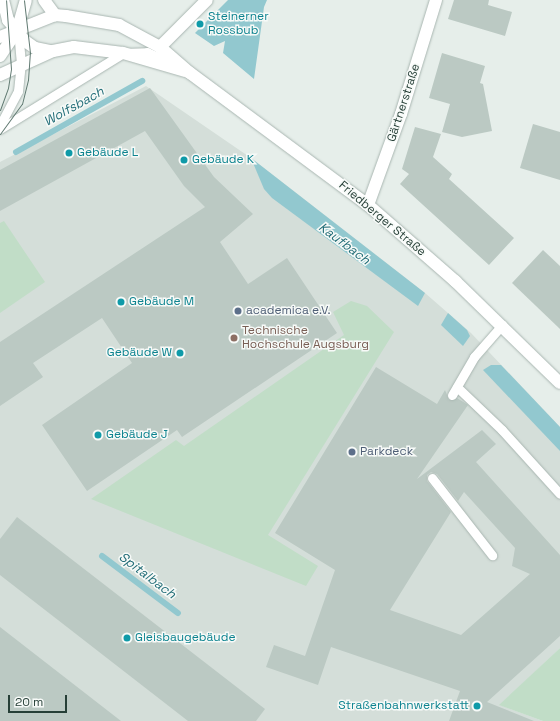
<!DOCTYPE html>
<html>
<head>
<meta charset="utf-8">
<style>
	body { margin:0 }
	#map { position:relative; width:560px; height:721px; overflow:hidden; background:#e6eeea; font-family:"Space Grotesk",sans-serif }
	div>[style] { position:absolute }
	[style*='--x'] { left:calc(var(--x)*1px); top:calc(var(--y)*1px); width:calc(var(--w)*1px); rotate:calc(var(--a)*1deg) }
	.built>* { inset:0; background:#d4ded9 }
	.green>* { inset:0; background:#c1ddc7 }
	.water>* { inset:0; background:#92c8cf }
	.stream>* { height:6px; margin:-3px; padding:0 3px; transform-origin:3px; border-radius:3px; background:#92c8cf }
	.building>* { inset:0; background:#bbc9c3 }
	.roads { filter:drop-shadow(0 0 1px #a9b6b1) drop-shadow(0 0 1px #a9b6b1) }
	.lane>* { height:9px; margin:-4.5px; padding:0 4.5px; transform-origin:4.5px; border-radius:4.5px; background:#fff }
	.street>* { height:12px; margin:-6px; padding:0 6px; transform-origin:6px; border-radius:6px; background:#fff }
	.secondary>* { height:12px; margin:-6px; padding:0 6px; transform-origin:6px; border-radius:6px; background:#fff }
	.tram>* { height:1px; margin:-0.5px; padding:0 0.5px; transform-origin:0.5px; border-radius:0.5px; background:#617a72 }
	.dots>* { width:11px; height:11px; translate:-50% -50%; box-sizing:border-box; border:2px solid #f7faf8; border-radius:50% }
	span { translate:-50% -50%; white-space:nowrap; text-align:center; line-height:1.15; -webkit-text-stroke:3px #f7faf8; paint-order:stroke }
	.culture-label { font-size:12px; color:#0d838f }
	.left { translate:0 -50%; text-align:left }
	.right { translate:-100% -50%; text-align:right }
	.street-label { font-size:12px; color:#263f37 }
	.service-label { font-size:12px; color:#4e5e75 }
	.education-label { font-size:12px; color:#785e54 }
	.water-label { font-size:13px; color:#236e78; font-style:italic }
	.scale { position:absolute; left:8px; top:695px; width:59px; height:18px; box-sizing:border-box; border:2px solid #263f37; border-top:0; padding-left:5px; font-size:12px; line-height:14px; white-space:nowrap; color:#263f37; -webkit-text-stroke:3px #f7faf8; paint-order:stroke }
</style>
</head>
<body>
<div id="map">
	<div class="built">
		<i style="clip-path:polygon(146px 86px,251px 158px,425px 293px,471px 333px,560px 427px,560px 648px,500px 705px,543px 721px,0 721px,0 162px)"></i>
	</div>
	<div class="green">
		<i style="clip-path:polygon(4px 221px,45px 282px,0 313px,0 223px)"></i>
		<i style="clip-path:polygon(351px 301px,367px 306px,394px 332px,268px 535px,318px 566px,306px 586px,91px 499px,176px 440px,184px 446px,344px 335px,333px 312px)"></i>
		<i style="clip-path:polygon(560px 648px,560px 721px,543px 721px,499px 705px)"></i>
	</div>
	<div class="water">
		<i style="clip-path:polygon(228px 0,267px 0,264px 7px,254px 79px,223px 53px,225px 41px,214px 46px,195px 33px)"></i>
		<i style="clip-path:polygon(251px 158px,425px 293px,418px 306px,272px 198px,264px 189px)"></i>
		<i style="clip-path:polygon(448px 313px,467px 330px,470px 336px,463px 346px,441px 325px)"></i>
		<i style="clip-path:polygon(491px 365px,501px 365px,560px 427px,560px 451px,483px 370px)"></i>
	</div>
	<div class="stream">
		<i style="--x:16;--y:152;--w:145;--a:-29.4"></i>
		<i style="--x:102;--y:556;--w:95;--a:36.9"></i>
	</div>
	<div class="building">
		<i style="clip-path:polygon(454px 0,489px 0,488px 5px,512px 12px,505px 36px,448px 19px)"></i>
		<i style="clip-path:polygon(442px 53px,485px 66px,480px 83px,483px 84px,492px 131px,462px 137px,442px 132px,450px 104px,429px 98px)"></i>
		<i style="clip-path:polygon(150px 88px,214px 177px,253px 214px,220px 242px,248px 284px,287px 258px,337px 333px,182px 437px,177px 430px,87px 491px,42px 425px,132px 363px,102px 318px,33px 363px,43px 377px,0 406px,0 342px,205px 207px,184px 186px,145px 131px,0 211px,0 170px)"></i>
		<i style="clip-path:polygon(533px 124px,560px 132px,560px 180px,520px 168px)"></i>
		<i style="clip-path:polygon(415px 127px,441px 134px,433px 157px,452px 174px,449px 179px,514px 238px,489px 265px,400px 184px,409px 174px,402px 169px)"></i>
		<i style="clip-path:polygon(543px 250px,560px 266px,560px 329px,512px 283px)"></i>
		<i style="clip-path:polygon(evenodd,376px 367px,437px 404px,445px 390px,449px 400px,457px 398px,468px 405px,417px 479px,482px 430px,496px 444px,476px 462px,560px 555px,560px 636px,487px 702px,534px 721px,449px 721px,460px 691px,331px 647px,318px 685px,266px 667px,274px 645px,305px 656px,335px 570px,275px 533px,376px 367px,431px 472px,437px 474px,458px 501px,464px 492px,515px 548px,512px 566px,530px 574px,461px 635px,390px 610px,451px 512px,427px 481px,427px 475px,431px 472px)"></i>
		<i style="clip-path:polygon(17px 517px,265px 709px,256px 721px,188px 721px,0 575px,0 539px)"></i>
		<i style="clip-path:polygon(0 627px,121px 721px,0 721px)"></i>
	</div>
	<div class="roads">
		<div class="lane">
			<i style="--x:0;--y:125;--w:38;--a:-62"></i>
			<i style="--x:18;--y:91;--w:27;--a:-84"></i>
			<i style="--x:21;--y:64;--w:32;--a:-95"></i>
			<i style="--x:0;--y:129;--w:145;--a:-31.7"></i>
			<i style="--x:123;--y:53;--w:24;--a:-2"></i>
			<i style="--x:147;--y:52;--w:21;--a:25"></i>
			<i style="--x:457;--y:387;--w:62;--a:43.7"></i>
			<i style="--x:502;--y:430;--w:86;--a:47.8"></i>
			<i style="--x:452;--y:395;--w:44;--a:-59.9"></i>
			<i style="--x:474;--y:357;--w:43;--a:-48.8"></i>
			<i style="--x:432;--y:478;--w:98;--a:52.1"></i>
		</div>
		<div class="street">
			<i style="--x:160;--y:47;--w:66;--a:-45"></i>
			<i style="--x:368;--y:205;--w:97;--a:-70.1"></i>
			<i style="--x:401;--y:114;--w:119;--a:-72.9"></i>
		</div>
		<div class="secondary">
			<i style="--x:3;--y:0;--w:21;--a:76"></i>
			<i style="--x:8;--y:20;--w:27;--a:51"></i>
			<i style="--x:25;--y:41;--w:12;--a:35"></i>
			<i style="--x:35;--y:48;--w:16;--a:11"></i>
			<i style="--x:44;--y:0;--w:19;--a:54"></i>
			<i style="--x:0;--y:37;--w:59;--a:-21.8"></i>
			<i style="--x:55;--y:15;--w:11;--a:5"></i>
			<i style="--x:66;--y:16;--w:54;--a:9.6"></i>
			<i style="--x:119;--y:25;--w:47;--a:28.2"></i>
			<i style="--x:160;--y:47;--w:40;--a:41"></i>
			<i style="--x:190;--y:73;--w:222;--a:36.6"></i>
			<i style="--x:368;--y:205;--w:116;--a:41.1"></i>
			<i style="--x:455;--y:281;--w:146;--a:44.2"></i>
			<i style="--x:0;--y:56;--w:30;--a:-56"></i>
			<i style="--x:17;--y:31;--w:32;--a:-74"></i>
			<i style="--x:0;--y:75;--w:58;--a:-24.4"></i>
			<i style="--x:53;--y:51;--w:21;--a:-11"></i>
			<i style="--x:74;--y:47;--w:49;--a:7"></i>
			<i style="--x:123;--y:53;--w:65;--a:16.2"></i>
		</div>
	</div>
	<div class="tram">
		<i style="--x:0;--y:110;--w:23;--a:-70"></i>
		<i style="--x:8;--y:88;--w:19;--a:-81"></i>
		<i style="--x:11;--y:69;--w:69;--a:-94.1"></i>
		<i style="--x:0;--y:134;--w:37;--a:-54"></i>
		<i style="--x:22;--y:104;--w:25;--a:-76"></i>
		<i style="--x:28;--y:80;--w:27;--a:-86"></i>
		<i style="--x:30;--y:53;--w:53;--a:-96.5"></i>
	</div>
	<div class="dots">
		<i style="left:200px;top:24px;background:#0f9aa8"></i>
		<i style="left:69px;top:153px;background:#0f9aa8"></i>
		<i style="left:184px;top:160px;background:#0f9aa8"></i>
		<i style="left:121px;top:302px;background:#0f9aa8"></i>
		<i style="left:238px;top:311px;background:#5c6f8a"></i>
		<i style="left:234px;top:338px;background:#8d6e63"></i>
		<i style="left:180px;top:353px;background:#0f9aa8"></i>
		<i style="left:98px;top:435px;background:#0f9aa8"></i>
		<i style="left:352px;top:452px;background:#5c6f8a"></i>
		<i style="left:127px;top:638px;background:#0f9aa8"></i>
		<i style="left:477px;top:706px;background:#0f9aa8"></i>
	</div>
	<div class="culture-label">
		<span class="left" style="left:208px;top:24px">Steinerner<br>Rossbub</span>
		<span class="left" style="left:77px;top:153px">Gebäude L</span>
		<span class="left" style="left:192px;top:160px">Gebäude K</span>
		<span class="left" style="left:129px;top:302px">Gebäude M</span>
		<span class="right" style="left:172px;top:353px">Gebäude W</span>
		<span class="left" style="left:106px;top:435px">Gebäude J</span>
		<span class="left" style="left:135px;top:638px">Gleisbaugebäude</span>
		<span class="right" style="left:469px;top:706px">Straßenbahnwerkstatt</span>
	</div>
	<div class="street-label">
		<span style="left:404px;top:103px;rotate:-72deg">Gärtnerstraße</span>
		<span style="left:382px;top:219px;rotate:40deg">Friedberger Straße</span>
	</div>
	<div class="service-label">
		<span class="left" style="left:246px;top:311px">academica e.V.</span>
		<span class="left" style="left:360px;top:452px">Parkdeck</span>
	</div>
	<div class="education-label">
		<span class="left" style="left:242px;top:338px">Technische<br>Hochschule Augsburg</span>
	</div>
	<div class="water-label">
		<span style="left:74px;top:107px;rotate:-29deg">Wolfsbach</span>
		<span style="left:344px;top:244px;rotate:37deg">Kaufbach</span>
		<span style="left:147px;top:576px;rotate:37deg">Spitalbach</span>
	</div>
	<div class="scale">20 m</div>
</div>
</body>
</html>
